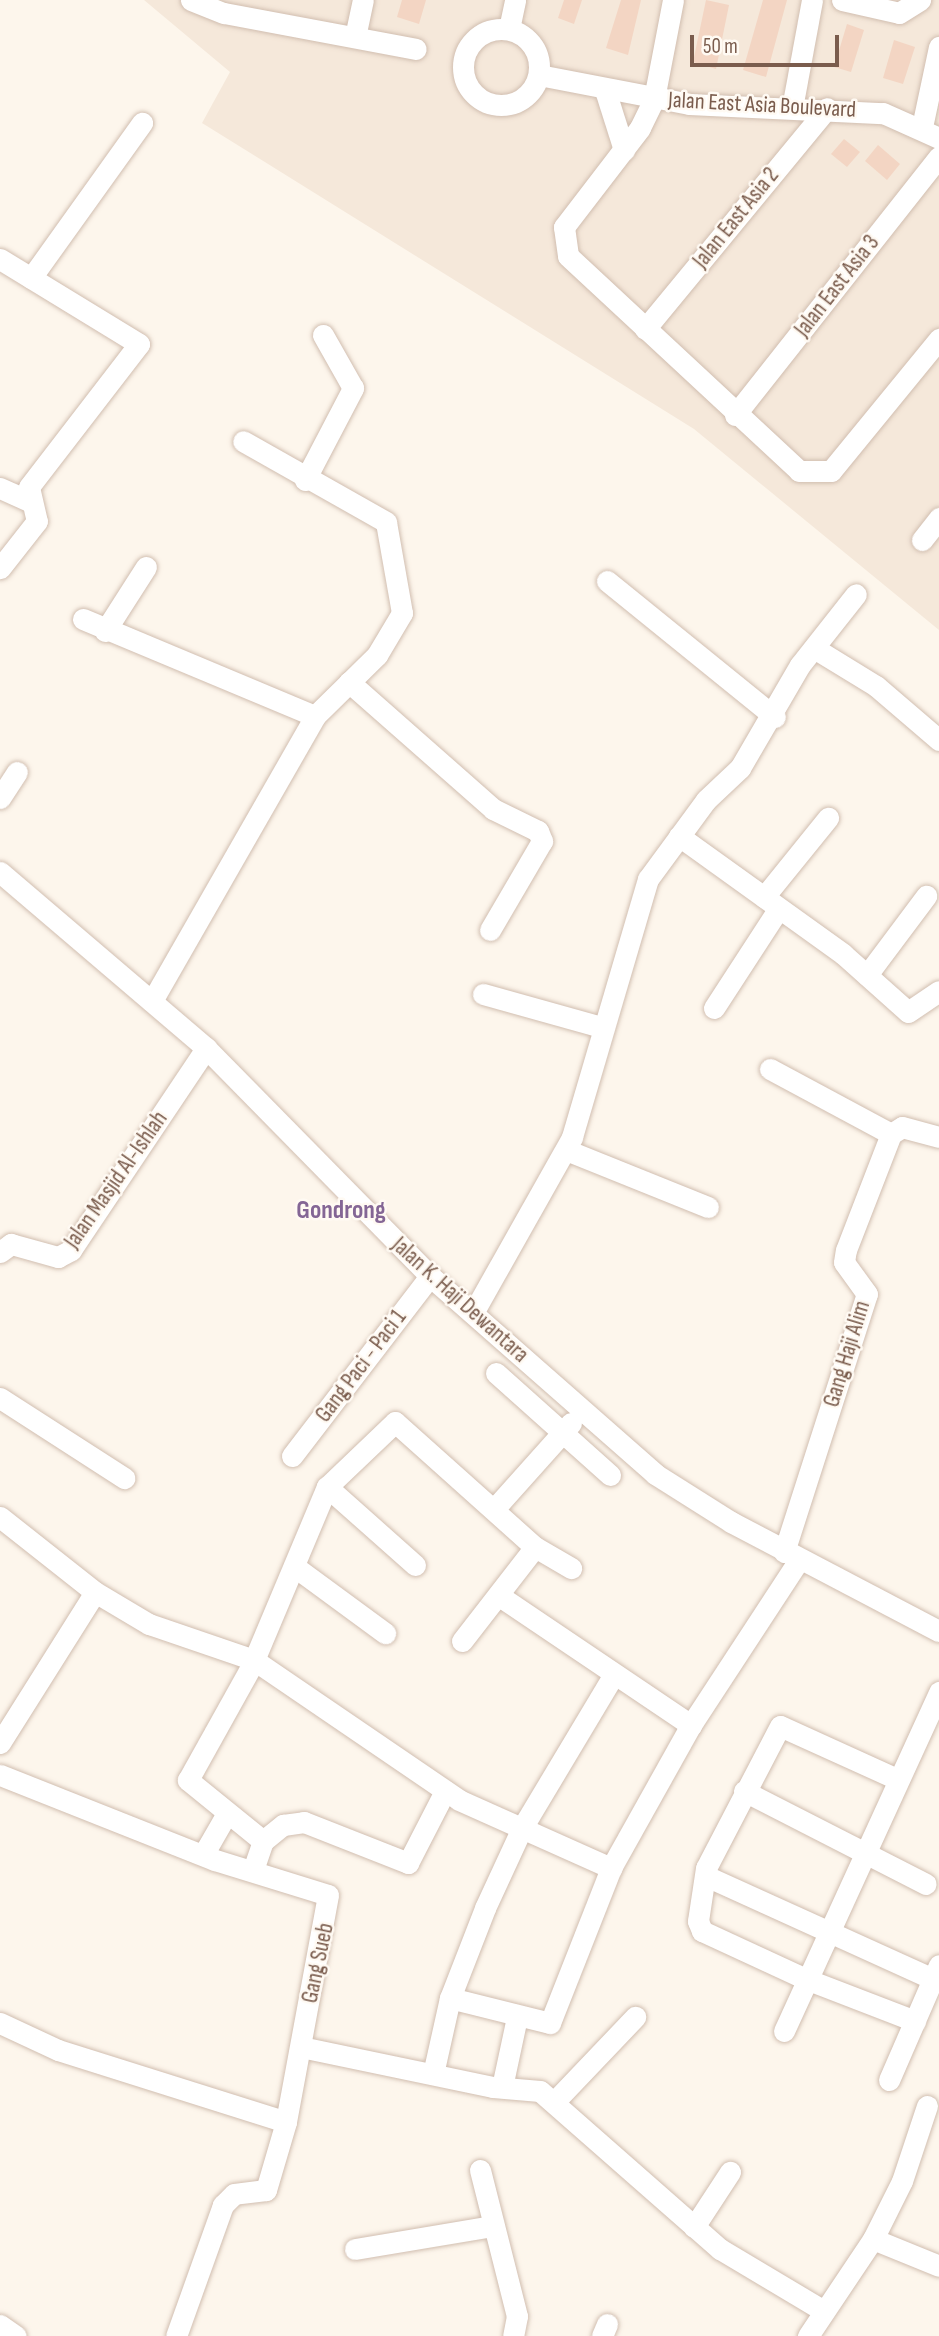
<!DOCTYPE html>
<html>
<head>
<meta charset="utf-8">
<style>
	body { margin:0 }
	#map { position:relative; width:939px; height:2336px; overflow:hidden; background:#fdf6ec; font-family:"Sofia Sans Condensed",sans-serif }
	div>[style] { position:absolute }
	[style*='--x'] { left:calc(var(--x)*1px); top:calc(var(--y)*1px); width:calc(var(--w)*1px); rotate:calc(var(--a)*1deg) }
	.residential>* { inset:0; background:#f5e8da }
	.building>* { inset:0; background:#f3d5c3 }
	.roads { filter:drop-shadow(0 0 2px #d1beb0) drop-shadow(0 0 2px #d1beb0) }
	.minor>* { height:21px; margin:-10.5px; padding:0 10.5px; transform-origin:10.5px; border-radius:10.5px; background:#fff }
	.minor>.ring { margin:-10.5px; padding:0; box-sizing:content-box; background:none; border:21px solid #fff; border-radius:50% }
	span { translate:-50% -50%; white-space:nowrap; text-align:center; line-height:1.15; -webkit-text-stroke:5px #fffaf3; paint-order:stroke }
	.street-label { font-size:23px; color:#7a5c4d }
	.quarter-label { font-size:26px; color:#846695; font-weight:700 }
	.scale { position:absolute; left:690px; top:35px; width:149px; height:32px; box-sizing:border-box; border:4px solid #7a5c4d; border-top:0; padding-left:9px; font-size:21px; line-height:24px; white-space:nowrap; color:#7a5c4d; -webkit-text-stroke:5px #fffaf3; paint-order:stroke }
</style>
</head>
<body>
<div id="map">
	<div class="residential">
		<i style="clip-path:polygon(144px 0,939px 0,939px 630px,694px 429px,202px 123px,230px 72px)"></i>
	</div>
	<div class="building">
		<i style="clip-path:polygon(402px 0,426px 0,419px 24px,397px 17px)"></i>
		<i style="clip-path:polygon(564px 0,582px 0,574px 24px,558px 18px)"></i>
		<i style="clip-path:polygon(621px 0,641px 0,628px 55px,606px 48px)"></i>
		<i style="clip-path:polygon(706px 0,729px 5px,716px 69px,693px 62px)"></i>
		<i style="clip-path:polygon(763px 0,787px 0,766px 77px,743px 70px)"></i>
		<i style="clip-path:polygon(847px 24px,864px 30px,851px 72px,834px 67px)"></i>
		<i style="clip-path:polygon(894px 40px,915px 47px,903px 84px,883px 78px)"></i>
		<i style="clip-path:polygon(844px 139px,860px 152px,847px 167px,831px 154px)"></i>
		<i style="clip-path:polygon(878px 145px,900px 164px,887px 180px,865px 161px)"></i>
	</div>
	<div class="roads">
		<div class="minor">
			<i style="--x:191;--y:0;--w:35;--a:22"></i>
			<i style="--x:224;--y:13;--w:195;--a:10.6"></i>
			<i style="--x:673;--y:0;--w:101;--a:100.9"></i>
			<i style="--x:654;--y:99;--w:32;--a:116"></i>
			<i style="--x:640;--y:128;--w:125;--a:127.5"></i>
			<i style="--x:564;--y:227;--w:29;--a:82"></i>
			<i style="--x:568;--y:256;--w:316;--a:42.9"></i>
			<i style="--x:799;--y:471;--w:32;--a:0"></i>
			<i style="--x:831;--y:471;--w:171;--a:-50.7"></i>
			<i style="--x:842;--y:0;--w:58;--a:12.8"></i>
			<i style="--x:899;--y:13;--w:25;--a:-32"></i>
			<i class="ring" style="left:463px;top:29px;width:55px;height:55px"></i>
			<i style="--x:509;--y:29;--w:30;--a:-78"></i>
			<i style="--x:355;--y:37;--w:38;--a:-78"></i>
			<i style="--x:539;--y:75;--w:153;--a:10.9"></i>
			<i style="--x:689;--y:104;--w:194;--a:2.7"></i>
			<i style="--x:883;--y:113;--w:61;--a:24.1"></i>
			<i style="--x:605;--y:90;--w:63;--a:72.4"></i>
			<i style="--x:792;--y:108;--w:110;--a:-79.5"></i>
			<i style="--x:922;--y:127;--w:82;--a:-78"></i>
			<i style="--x:0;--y:259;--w:163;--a:31.4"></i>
			<i style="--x:139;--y:344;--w:180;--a:127.6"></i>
			<i style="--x:29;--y:487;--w:35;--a:77"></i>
			<i style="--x:37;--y:521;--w:60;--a:128.2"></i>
			<i style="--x:31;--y:278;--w:191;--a:-54.4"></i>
			<i style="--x:645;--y:329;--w:286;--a:-50.5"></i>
			<i style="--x:735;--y:415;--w:329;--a:-51.7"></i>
			<i style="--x:305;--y:480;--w:104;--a:-62.4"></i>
			<i style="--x:353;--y:388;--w:61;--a:-119.5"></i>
			<i style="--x:0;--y:488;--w:34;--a:24"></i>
			<i style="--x:922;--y:540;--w:28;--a:-52"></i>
			<i style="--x:607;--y:581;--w:216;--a:39"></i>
			<i style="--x:83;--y:619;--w:251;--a:22.7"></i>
			<i style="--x:105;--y:631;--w:76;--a:-57.4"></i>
			<i style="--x:814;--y:648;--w:73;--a:31.5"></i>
			<i style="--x:876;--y:686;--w:83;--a:40.6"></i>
			<i style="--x:349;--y:682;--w:192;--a:41.4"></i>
			<i style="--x:493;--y:809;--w:50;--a:26.1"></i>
			<i style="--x:538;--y:831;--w:11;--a:68"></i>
			<i style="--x:542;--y:841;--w:103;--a:120.3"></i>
			<i style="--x:0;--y:798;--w:31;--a:-57"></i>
			<i style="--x:679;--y:836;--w:202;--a:35.7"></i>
			<i style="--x:843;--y:954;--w:87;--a:41.7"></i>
			<i style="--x:908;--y:1012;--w:37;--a:-34"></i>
			<i style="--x:0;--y:872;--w:271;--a:40.5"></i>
			<i style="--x:206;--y:1048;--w:320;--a:45.5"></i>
			<i style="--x:430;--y:1276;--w:300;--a:41.3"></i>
			<i style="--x:655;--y:1474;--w:90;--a:32.3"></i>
			<i style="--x:731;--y:1522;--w:235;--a:27.7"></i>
			<i style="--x:764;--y:897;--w:102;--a:-51"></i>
			<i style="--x:867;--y:975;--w:99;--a:-53.2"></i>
			<i style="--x:483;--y:994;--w:123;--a:15.6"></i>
			<i style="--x:152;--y:1001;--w:328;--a:-60.2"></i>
			<i style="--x:315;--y:716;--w:87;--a:-44.5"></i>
			<i style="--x:377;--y:655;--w:49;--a:-59.2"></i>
			<i style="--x:402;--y:613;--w:92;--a:-100"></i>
			<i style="--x:386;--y:522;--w:164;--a:-150.5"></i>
			<i style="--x:714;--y:1008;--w:119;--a:-57"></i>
			<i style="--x:770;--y:1069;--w:137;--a:28.2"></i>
			<i style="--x:566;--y:1150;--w:153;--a:21.9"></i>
			<i style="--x:0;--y:1252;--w:14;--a:-36"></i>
			<i style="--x:11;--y:1244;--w:49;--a:15.5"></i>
			<i style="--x:58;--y:1257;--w:15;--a:-28"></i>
			<i style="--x:71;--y:1250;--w:243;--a:-56.2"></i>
			<i style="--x:473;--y:1313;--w:202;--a:-60.6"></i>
			<i style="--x:572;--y:1137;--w:269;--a:-73.6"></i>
			<i style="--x:648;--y:879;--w:98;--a:-53.7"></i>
			<i style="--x:706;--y:800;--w:47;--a:-43.3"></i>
			<i style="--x:740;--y:768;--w:119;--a:-59.8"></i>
			<i style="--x:800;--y:665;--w:90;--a:-51.7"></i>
			<i style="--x:496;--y:1373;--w:153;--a:41.8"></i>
			<i style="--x:0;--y:1398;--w:148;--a:32.8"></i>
			<i style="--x:292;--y:1456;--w:227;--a:-52.5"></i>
			<i style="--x:495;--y:1508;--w:114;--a:-48.2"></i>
			<i style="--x:0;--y:1517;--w:121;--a:38.3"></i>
			<i style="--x:95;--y:1592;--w:63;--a:30.7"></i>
			<i style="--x:149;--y:1624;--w:111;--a:18.9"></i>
			<i style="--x:254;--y:1660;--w:248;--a:34.3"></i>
			<i style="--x:459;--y:1800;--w:167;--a:24.1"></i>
			<i style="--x:784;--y:1552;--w:271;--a:-72.2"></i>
			<i style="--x:867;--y:1294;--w:39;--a:-126"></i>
			<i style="--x:844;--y:1262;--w:12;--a:-81"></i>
			<i style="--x:846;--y:1250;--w:124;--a:-68.8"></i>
			<i style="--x:891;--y:1134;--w:13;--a:-32"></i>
			<i style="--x:902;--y:1127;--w:38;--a:15"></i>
			<i style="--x:415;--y:1565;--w:118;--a:-138.4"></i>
			<i style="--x:327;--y:1487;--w:94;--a:-43.7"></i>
			<i style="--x:395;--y:1422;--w:188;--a:41.8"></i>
			<i style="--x:535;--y:1547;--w:42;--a:30.3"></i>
			<i style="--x:295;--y:1567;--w:112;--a:36.3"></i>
			<i style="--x:498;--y:1595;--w:233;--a:34"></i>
			<i style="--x:462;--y:1641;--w:119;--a:-52.2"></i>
			<i style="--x:0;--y:1743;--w:178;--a:-57.8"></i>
			<i style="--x:0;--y:1775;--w:231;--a:21.6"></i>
			<i style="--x:215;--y:1860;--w:118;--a:17.2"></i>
			<i style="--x:328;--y:1895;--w:231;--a:100.5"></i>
			<i style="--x:286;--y:2122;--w:71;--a:106.4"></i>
			<i style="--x:266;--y:2190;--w:32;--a:173"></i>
			<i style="--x:234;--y:2194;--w:16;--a:135"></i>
			<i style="--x:223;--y:2205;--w:139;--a:109.7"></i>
			<i style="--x:897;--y:1779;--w:128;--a:-155.6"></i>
			<i style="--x:780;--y:1726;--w:160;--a:117.5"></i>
			<i style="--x:706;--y:1868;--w:54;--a:98.6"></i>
			<i style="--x:698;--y:1921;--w:11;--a:68"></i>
			<i style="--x:702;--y:1931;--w:115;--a:24.8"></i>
			<i style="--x:806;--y:1979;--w:117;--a:21.1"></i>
			<i style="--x:744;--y:1791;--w:204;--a:27.1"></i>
			<i style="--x:263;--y:1841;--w:26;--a:-39"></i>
			<i style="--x:283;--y:1825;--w:21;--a:-8"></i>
			<i style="--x:304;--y:1822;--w:112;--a:21.5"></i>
			<i style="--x:408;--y:1863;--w:81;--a:-62.8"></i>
			<i style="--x:203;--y:1855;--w:46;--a:-60.1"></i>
			<i style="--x:253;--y:1870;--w:31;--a:-71"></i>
			<i style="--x:263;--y:1841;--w:97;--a:-140.9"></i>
			<i style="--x:188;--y:1780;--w:132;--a:-60.9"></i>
			<i style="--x:252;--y:1665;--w:193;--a:-67.2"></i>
			<i style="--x:706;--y:1876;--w:249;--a:24.4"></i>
			<i style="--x:450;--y:1998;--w:103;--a:14"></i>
			<i style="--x:550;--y:2023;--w:167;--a:-68.5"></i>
			<i style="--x:611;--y:1868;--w:164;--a:-60.8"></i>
			<i style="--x:691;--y:1725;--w:197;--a:-56.8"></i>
			<i style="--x:0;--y:2023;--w:64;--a:25"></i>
			<i style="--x:58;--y:2050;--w:239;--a:17.5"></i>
			<i style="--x:784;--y:2031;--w:373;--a:-65.4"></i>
			<i style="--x:301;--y:2047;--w:196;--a:11.8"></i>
			<i style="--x:493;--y:2087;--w:47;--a:4.9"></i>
			<i style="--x:540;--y:2091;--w:240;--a:41.3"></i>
			<i style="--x:720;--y:2249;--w:121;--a:30.8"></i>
			<i style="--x:433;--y:2074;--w:78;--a:-77.4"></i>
			<i style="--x:450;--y:1998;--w:97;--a:-68.7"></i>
			<i style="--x:485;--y:1908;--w:88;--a:-65.2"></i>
			<i style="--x:522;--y:1828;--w:179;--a:-59.1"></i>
			<i style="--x:889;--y:2080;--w:125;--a:-66.5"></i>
			<i style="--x:502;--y:2087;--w:72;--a:-77.9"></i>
			<i style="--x:556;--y:2100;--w:115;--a:-46.4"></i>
			<i style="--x:480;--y:2170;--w:151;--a:75.8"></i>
			<i style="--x:517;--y:2316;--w:20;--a:101"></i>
			<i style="--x:694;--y:2227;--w:66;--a:-56.8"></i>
			<i style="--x:873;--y:2239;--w:71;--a:22.2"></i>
			<i style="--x:355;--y:2249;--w:140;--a:-9.5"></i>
			<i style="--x:0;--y:2325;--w:19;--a:35"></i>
			<i style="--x:602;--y:2336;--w:13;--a:-67"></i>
			<i style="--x:808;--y:2336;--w:117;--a:-56.2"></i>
			<i style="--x:873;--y:2239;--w:65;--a:-63.4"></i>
			<i style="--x:902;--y:2181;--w:79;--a:-71.6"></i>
		</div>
	</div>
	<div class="street-label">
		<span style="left:762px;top:105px;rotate:3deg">Jalan East Asia Boulevard</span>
		<span style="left:736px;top:218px;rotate:-51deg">Jalan East Asia 2</span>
		<span style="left:837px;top:286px;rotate:-52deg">Jalan East Asia 3</span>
		<span style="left:116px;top:1180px;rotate:-55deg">Jalan Masjid Al-Ishlah</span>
		<span style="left:460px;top:1300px;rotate:42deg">Jalan K. Haji Dewantara</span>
		<span style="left:847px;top:1354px;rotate:-73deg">Gang Haji Alim</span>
		<span style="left:361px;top:1366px;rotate:-53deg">Gang Paci - Paci 1</span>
		<span style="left:318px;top:1963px;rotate:-78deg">Gang Sueb</span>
	</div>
	<div class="quarter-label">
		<span style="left:341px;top:1211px">Gondrong</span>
	</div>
	<div class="scale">50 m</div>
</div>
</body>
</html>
